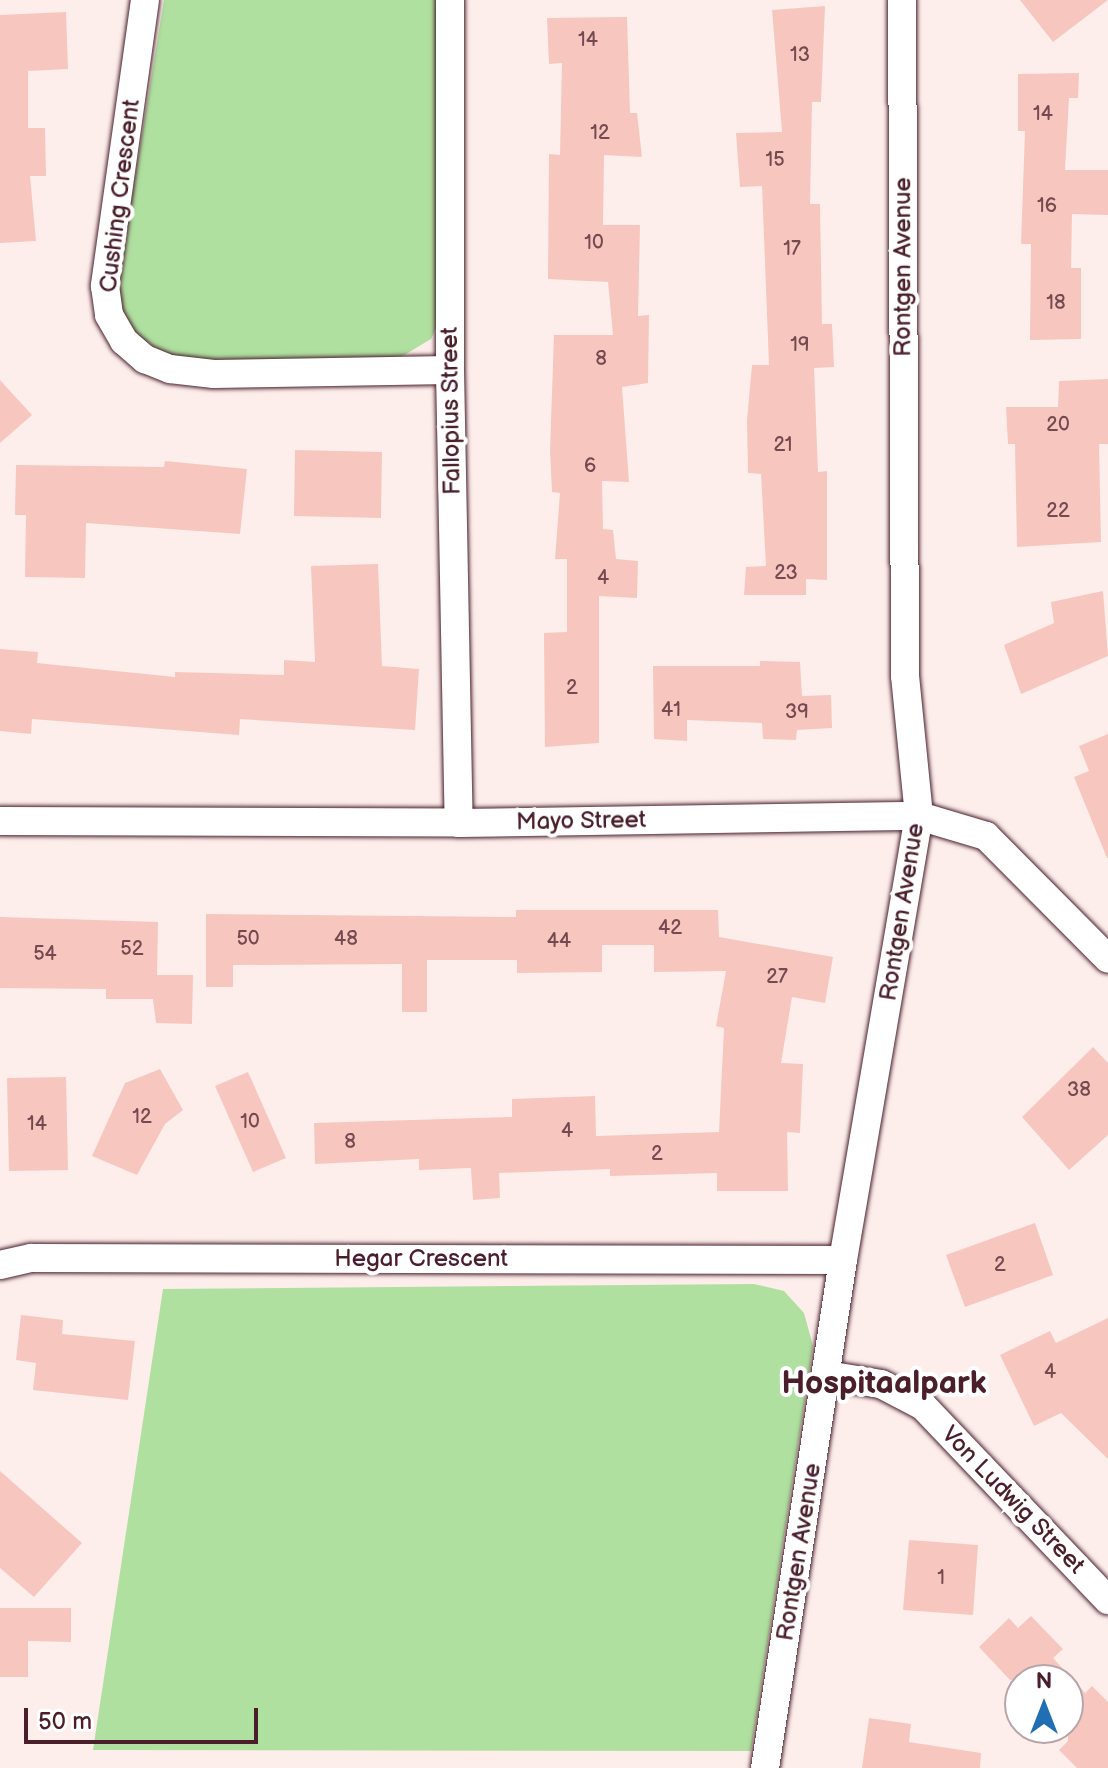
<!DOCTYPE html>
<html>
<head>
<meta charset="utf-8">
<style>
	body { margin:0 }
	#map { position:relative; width:1108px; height:1768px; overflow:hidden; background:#fdeeec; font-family:"Balsamiq Sans",sans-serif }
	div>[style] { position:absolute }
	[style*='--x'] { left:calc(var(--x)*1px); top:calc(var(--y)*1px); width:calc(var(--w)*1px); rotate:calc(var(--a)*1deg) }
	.green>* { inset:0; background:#afe0a0 }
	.building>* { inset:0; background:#f7c7bf }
	.roads { filter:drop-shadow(0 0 2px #4a1f2b) drop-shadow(0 0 2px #4a1f2b) }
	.minor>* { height:28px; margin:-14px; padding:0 14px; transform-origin:14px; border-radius:14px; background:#fff }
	span { translate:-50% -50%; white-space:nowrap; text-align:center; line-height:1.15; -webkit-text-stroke:8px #fff; paint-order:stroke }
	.number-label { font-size:20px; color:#754950 }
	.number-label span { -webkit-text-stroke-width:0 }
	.street-label { font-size:24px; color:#4a1f2b }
	.district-label { font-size:32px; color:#4a1f2b; font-weight:700 }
	.north { position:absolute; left:1004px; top:1664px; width:80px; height:80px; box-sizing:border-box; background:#fff; border:2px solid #b7a5aa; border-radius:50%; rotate:0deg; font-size:22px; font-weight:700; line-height:32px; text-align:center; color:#4a1f2b }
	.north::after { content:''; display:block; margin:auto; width:28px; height:36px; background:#1f6fb2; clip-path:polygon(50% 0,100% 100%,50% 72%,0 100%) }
	.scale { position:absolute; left:24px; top:1708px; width:234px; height:36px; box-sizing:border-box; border:4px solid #4a1f2b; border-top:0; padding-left:10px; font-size:24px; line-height:28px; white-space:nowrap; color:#4a1f2b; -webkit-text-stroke:6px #fff; paint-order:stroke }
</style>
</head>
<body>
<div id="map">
	<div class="green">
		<i style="clip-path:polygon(164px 0,440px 0,442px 316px,431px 339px,401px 357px,211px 362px,169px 357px,130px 330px,121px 306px,119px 276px)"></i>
		<i style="clip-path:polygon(754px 1284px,784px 1291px,804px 1313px,813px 1346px,751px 1751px,93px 1750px,163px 1289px)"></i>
	</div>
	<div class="building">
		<i style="clip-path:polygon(1020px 0,1108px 0,1053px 42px)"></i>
		<i style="clip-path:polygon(825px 6px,821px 102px,812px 102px,810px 204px,820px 204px,822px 324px,832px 324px,834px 367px,814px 368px,818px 472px,827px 471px,827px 580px,806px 579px,806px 595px,744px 595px,746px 567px,766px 566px,761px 474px,748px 473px,747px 420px,752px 365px,769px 365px,762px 186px,740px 187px,736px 133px,782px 132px,772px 10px)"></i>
		<i style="clip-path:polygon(66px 12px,68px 69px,28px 71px,28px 128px,45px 128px,46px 176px,30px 176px,36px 241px,0 243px,0 15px)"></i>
		<i style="clip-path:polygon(627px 17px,630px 113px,637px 113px,642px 157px,604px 155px,603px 225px,640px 225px,638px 316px,649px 315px,648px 383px,622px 387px,629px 482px,602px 481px,603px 529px,613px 530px,616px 559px,638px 561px,637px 598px,599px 596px,599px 743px,545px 747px,544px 633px,567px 632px,567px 559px,555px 559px,560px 493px,552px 492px,550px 451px,554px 335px,613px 335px,608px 282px,548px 279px,549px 154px,560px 155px,562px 63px,549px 64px,547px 18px)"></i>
		<i style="clip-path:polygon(1079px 73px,1078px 98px,1069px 98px,1065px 170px,1108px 170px,1108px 215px,1072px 214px,1071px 268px,1081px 268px,1081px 339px,1030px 340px,1031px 244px,1021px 244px,1025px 131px,1018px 131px,1018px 74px)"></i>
		<i style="clip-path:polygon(1108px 379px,1108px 444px,1099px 444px,1101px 542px,1017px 547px,1015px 444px,1008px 444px,1006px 407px,1058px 407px,1059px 381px)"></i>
		<i style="clip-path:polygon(0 380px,32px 415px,0 443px)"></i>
		<i style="clip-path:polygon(295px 450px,382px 452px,381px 518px,294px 516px)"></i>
		<i style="clip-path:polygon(165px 461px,247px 469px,240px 534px,86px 523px,85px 578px,25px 577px,26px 515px,15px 515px,16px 465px,164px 467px)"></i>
		<i style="clip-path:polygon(378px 564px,382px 666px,419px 669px,415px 730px,240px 719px,239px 735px,32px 719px,31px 734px,0 731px,0 649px,38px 652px,37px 663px,175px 677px,175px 672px,284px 675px,284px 660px,315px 662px,311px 566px)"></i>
		<i style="clip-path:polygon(1103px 591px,1108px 656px,1021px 694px,1004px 645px,1054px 623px,1051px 602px)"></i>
		<i style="clip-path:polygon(760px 661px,800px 662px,802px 696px,831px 695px,832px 728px,797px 730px,796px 740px,763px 739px,762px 723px,687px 720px,687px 741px,654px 739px,653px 666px,760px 666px)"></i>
		<i style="clip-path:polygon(1108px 734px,1108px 858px,1107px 858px,1074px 777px,1089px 771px,1079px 746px)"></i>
		<i style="clip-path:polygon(516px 910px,718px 910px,719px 937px,833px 957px,825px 1003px,792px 997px,781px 1063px,803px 1064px,800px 1133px,787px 1132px,788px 1191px,717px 1191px,717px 1173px,610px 1176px,610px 1169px,499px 1173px,500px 1198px,473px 1200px,471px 1168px,419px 1170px,419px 1159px,315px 1164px,314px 1123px,512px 1117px,512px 1099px,595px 1096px,596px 1136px,719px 1132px,724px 1028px,716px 1026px,726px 971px,654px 972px,654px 945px,602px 945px,602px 972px,517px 973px,517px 960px,427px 960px,427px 1012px,402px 1012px,402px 964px,233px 965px,233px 987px,206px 987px,206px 914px,516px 917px)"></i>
		<i style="clip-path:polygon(0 917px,158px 922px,157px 975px,193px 975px,192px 1024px,156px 1023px,153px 999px,106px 999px,106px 989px,0 988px)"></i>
		<i style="clip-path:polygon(1093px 1047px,1108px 1063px,1108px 1135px,1069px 1170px,1022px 1117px)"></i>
		<i style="clip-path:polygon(160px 1069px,183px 1110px,165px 1124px,137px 1175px,92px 1156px,125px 1083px)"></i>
		<i style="clip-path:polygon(248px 1072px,286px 1158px,253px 1172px,215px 1086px)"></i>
		<i style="clip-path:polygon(66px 1077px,68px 1170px,9px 1171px,7px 1078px)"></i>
		<i style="clip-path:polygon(1035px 1223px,1053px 1275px,965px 1307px,946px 1255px)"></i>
		<i style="clip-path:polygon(21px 1315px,63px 1320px,62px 1334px,135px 1341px,128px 1400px,33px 1390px,36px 1363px,16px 1360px)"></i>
		<i style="clip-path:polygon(1108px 1318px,1108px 1459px,1061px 1413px,1034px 1426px,1000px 1355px,1050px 1331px,1056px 1343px)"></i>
		<i style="clip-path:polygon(0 1471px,82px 1543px,34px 1597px,0 1568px)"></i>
		<i style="clip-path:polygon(909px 1540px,978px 1545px,973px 1615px,903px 1610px)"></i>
		<i style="clip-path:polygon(0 1608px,71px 1608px,71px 1642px,28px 1641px,28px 1677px,0 1677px)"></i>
		<i style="clip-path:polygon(1031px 1616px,1063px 1649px,1053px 1658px,1085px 1693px,1092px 1686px,1108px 1702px,1108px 1768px,1077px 1768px,1059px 1750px,1068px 1741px,1068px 1680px,1010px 1680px,979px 1647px,1009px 1618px,1018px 1628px)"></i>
		<i style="clip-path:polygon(869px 1718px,911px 1724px,909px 1742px,981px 1753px,980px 1768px,862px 1768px)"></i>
	</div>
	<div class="roads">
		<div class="minor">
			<i style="--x:145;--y:0;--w:289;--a:98"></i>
			<i style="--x:105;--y:286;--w:29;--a:82"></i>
			<i style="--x:109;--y:315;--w:30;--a:60"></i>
			<i style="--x:124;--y:341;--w:28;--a:41"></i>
			<i style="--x:145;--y:359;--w:27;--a:22"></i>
			<i style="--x:170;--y:369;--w:44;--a:6.5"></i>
			<i style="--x:214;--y:374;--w:236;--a:-1"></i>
			<i style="--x:450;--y:0;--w:370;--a:90"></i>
			<i style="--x:450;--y:370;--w:453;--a:88.9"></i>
			<i style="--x:0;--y:821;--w:459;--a:0.2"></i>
			<i style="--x:459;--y:823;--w:460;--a:-0.9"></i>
			<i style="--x:919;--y:816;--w:70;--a:16.6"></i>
			<i style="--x:986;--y:836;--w:173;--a:45.2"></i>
			<i style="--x:0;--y:1265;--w:32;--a:-13"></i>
			<i style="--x:31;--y:1258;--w:812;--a:0.14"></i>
			<i style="--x:827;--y:1375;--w:55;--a:9.5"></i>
			<i style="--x:881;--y:1384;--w:47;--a:27.6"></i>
			<i style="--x:923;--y:1406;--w:268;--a:46.4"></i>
			<i style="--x:765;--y:1768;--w:514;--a:-81.27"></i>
			<i style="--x:843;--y:1260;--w:450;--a:-80.3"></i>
			<i style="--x:919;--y:816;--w:141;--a:-95.7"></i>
			<i style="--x:905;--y:676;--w:676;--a:-90.25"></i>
		</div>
	</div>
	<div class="number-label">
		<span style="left:588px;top:40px">14</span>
		<span style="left:800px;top:55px">13</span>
		<span style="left:1043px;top:114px">14</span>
		<span style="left:600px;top:133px">12</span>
		<span style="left:775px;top:160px">15</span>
		<span style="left:1047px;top:206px">16</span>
		<span style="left:594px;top:243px">10</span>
		<span style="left:792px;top:249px">17</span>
		<span style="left:1056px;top:303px">18</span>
		<span style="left:800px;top:345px">19</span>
		<span style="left:601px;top:359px">8</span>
		<span style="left:1058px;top:425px">20</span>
		<span style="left:783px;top:445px">21</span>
		<span style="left:590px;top:466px">6</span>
		<span style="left:1058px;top:511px">22</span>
		<span style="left:786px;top:573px">23</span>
		<span style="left:603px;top:578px">4</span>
		<span style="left:572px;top:688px">2</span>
		<span style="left:671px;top:710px">41</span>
		<span style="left:797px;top:712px">39</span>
		<span style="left:670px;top:928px">42</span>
		<span style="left:248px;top:939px">50</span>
		<span style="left:346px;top:939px">48</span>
		<span style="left:559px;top:941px">44</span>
		<span style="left:132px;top:949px">52</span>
		<span style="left:45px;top:954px">54</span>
		<span style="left:777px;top:977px">27</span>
		<span style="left:1079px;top:1090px">38</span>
		<span style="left:142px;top:1117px">12</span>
		<span style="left:250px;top:1122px">10</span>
		<span style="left:37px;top:1124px">14</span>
		<span style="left:567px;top:1131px">4</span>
		<span style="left:350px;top:1142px">8</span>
		<span style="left:657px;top:1154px">2</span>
		<span style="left:1000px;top:1265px">2</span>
		<span style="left:1050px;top:1372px">4</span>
		<span style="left:941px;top:1578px">1</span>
	</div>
	<div class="street-label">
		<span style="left:120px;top:196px;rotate:-83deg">Cushing Crescent</span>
		<span style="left:903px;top:267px;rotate:-90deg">Rontgen Avenue</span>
		<span style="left:451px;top:411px;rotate:-91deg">Fallopius Street</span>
		<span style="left:581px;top:821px;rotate:-1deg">Mayo Street</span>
		<span style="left:902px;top:912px;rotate:-81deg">Rontgen Avenue</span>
		<span style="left:421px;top:1259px">Hegar Crescent</span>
		<span style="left:1013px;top:1500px;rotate:46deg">Von Ludwig Street</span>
		<span style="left:799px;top:1552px;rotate:-81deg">Rontgen Avenue</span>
	</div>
	<div class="district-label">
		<span style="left:884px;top:1384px">Hospitaalpark</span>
	</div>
	<div class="north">N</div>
	<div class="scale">50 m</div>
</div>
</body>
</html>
